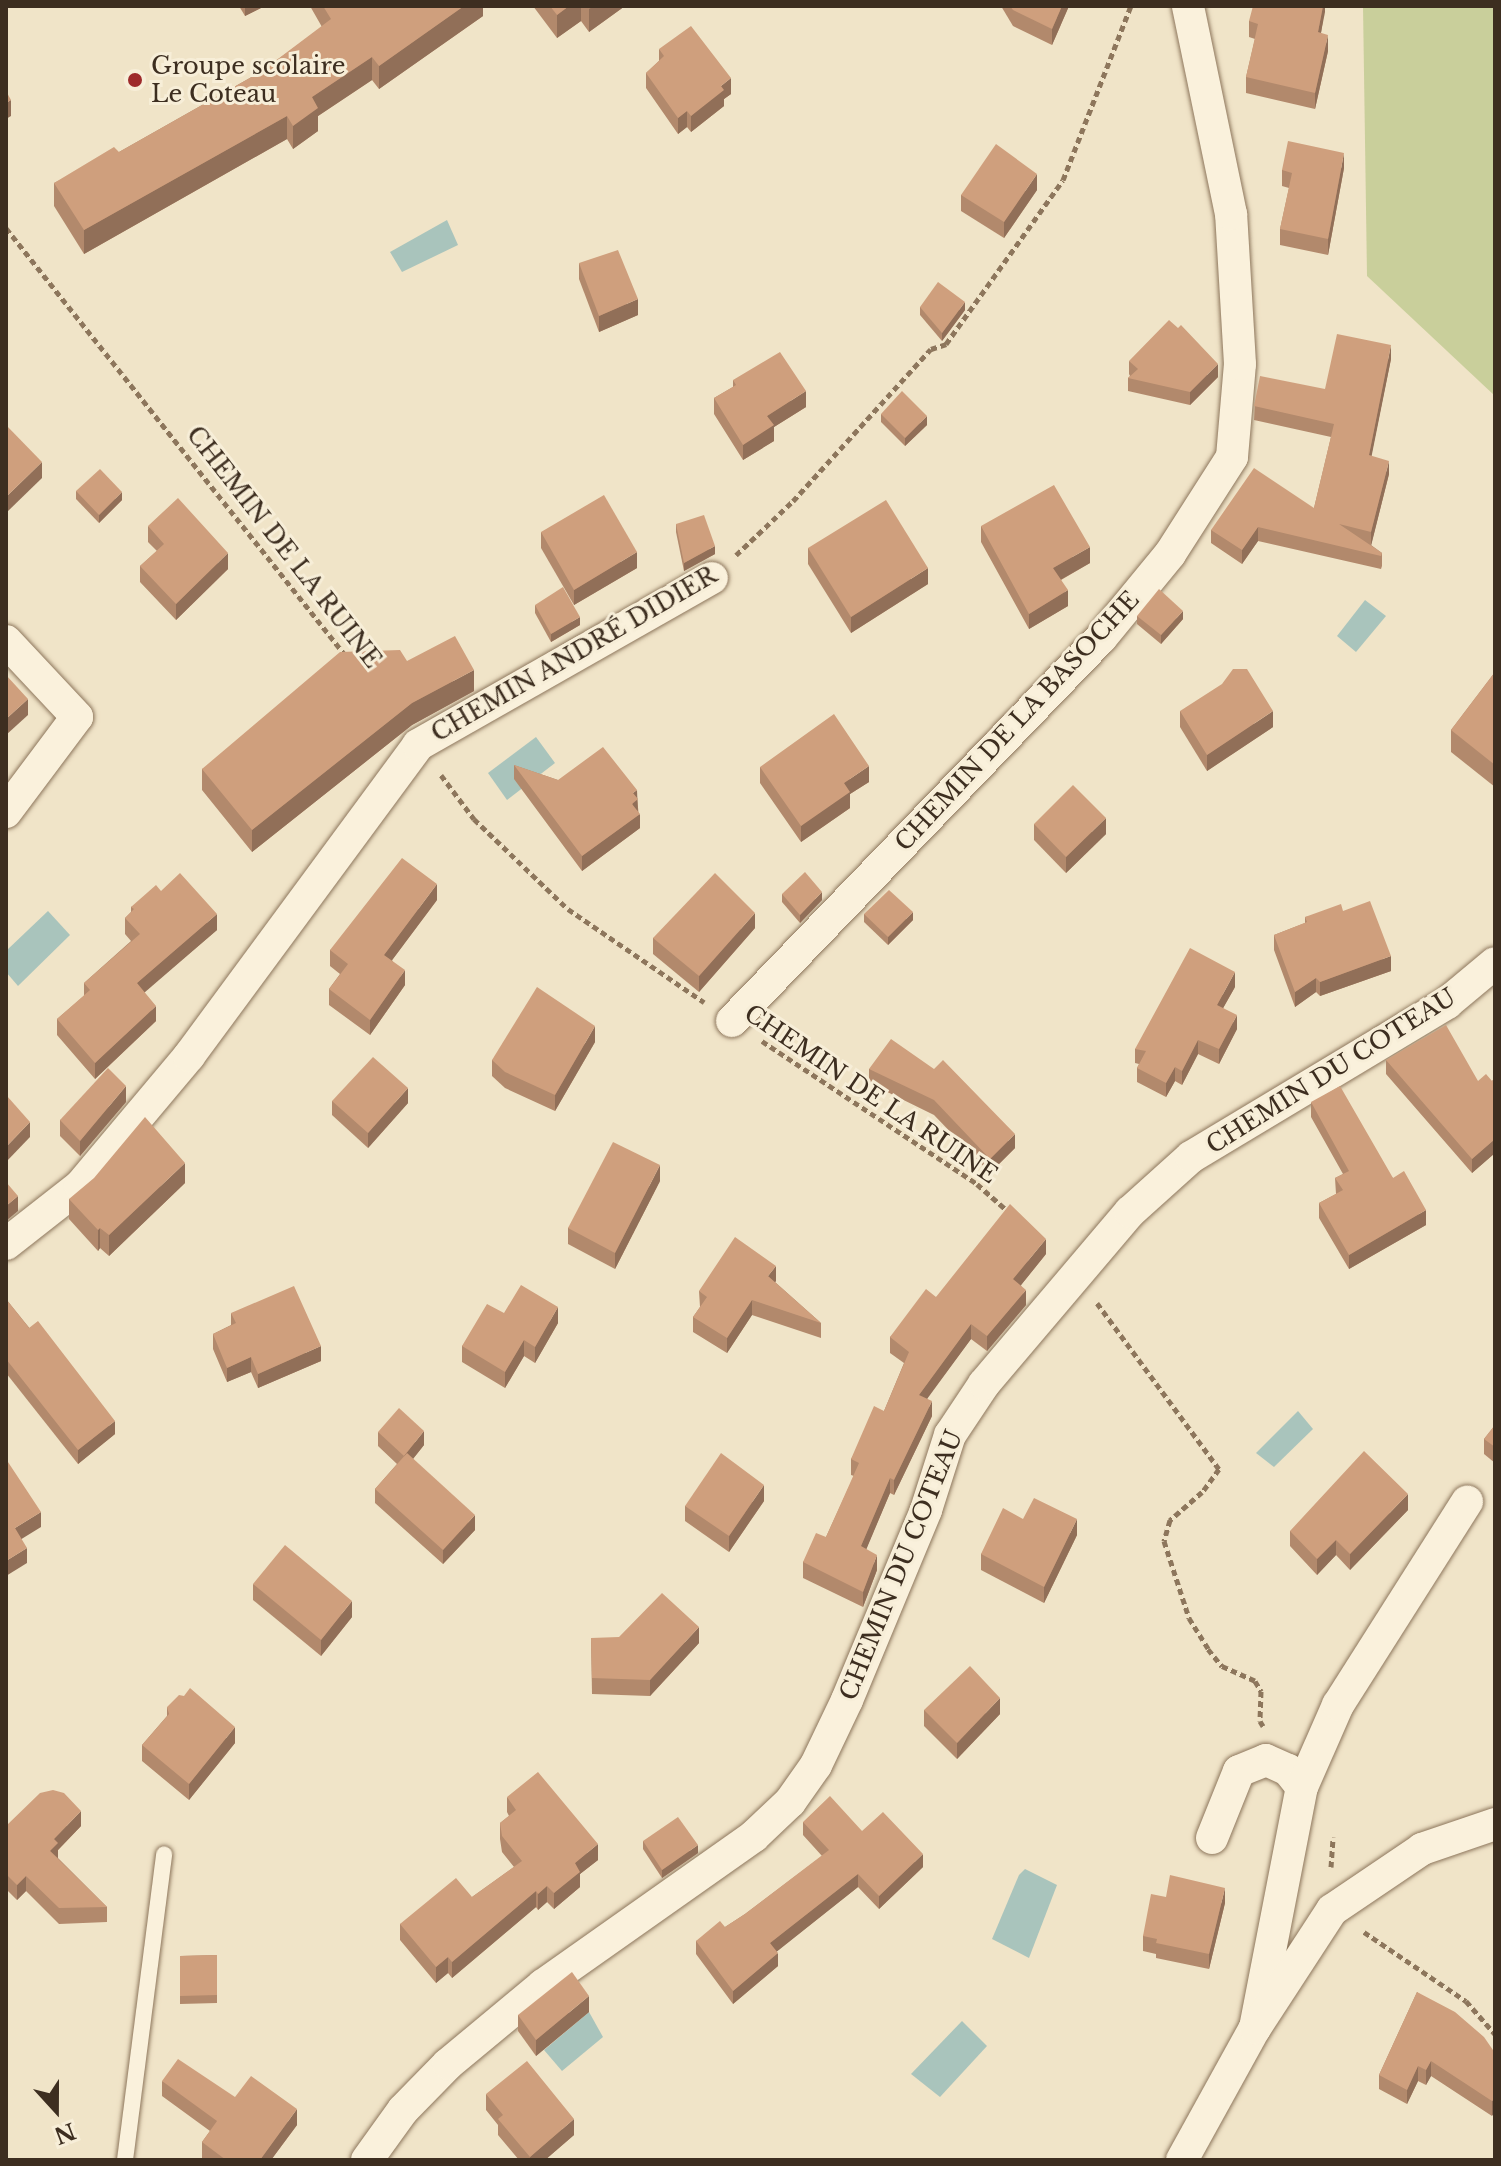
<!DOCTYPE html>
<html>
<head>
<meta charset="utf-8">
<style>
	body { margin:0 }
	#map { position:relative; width:1501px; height:2166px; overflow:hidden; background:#f0e4c8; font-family:"Libre Baskerville",serif }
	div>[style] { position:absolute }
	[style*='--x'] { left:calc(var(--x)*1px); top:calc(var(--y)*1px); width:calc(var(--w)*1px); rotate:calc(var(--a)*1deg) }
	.green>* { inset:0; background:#c9cf9b }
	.water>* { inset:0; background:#a9c4bc }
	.path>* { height:5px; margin-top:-2.5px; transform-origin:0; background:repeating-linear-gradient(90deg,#8d765c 0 6px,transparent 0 10px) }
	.roads { filter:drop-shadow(0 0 2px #8d765c) drop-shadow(0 0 2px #8d765c) }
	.service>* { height:16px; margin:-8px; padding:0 8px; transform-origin:8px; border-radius:8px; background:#faf1dc }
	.minor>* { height:32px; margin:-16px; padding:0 16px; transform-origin:16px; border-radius:16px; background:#faf1dc }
	.wall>* { inset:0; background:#b2896c }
	.shaded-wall>* { inset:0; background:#916f58 }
	.building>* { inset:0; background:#cf9f7d }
	.dots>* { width:22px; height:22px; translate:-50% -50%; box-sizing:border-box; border:4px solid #f7eed8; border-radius:50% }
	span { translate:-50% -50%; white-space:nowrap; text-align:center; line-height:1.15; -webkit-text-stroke:6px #f7eed8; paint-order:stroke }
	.poi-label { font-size:24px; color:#3d2e20 }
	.left { translate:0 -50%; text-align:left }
	.street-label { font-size:24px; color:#3d2e20 }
	.frame { position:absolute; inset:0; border:8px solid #3d2e20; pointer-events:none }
	.north { position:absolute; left:16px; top:2070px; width:80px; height:80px; -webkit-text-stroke:6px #f7eed8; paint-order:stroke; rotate:159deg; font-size:22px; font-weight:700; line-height:32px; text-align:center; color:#3d2e20 }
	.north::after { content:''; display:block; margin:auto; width:28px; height:36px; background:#3d2e20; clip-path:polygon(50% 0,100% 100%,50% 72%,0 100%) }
</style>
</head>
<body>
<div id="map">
	<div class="green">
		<i style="clip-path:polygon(1363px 6px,1495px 6px,1495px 396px,1367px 276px)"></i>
	</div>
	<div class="water">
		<i style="clip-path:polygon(447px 220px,458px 245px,402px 272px,390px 252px)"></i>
		<i style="clip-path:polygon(1365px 600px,1386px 616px,1356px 652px,1337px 636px)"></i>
		<i style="clip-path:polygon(536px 737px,555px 763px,507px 800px,488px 773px)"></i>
		<i style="clip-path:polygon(48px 911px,70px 935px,18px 986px,6px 972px,6px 951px)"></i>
		<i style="clip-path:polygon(1298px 1411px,1313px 1429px,1274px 1467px,1256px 1453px)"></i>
		<i style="clip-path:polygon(1025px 1869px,1057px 1885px,1029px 1958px,992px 1939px,1019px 1875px)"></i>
		<i style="clip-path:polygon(589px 2012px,603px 2037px,562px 2071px,544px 2050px)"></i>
		<i style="clip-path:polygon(962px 2021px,987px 2046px,940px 2097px,911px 2074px)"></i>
	</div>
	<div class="path">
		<i style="--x:6;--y:228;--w:545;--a:51.55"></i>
		<i style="--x:736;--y:555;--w:79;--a:-43.5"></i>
		<i style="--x:793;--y:501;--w:205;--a:-47.8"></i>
		<i style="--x:931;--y:349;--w:16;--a:-18"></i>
		<i style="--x:946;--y:344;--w:201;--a:-54.5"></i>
		<i style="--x:1063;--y:180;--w:187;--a:-68.7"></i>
		<i style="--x:441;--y:775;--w:55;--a:53.1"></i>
		<i style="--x:474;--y:819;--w:130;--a:43.8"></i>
		<i style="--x:568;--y:909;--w:165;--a:34.4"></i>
		<i style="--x:762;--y:1041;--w:258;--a:33.6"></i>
		<i style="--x:977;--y:1184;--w:44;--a:41.3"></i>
		<i style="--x:1097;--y:1303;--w:206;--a:53.7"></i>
		<i style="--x:1219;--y:1469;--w:29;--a:126"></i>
		<i style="--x:1202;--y:1492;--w:43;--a:138.8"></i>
		<i style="--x:1170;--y:1520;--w:22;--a:106"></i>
		<i style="--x:1164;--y:1541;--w:81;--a:72"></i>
		<i style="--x:1189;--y:1618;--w:36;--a:58"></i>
		<i style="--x:1208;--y:1649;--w:22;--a:51"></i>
		<i style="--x:1222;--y:1666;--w:36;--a:24"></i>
		<i style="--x:1255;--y:1681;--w:12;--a:59"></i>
		<i style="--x:1261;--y:1691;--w:30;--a:92"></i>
		<i style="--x:1260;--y:1721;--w:6;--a:59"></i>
		<i style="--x:1331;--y:1867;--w:30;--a:-86"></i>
		<i style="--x:1364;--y:1932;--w:123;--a:34.1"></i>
		<i style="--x:1466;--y:2001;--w:44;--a:48.7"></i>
	</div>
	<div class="roads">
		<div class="service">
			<i style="--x:125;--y:2160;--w:308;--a:-82.7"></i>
		</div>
		<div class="minor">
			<i style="--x:6;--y:641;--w:104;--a:46.9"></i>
			<i style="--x:77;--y:717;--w:119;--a:126.8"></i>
			<i style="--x:732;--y:1021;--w:532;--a:-46.07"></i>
			<i style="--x:1101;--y:638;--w:109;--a:-50.6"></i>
			<i style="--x:1170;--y:554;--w:115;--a:-57.4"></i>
			<i style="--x:1232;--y:457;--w:93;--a:-85.1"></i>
			<i style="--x:1240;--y:364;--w:150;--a:-93.4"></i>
			<i style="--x:1231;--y:214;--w:212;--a:-101.7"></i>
			<i style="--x:6;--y:1244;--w:94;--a:-38.1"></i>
			<i style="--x:80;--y:1186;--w:170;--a:-50"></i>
			<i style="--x:189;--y:1056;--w:386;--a:-53.6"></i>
			<i style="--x:418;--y:745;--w:338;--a:-29.6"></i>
			<i style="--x:1212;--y:1838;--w:72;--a:-68.1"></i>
			<i style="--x:1239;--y:1771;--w:29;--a:-22"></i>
			<i style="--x:1266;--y:1760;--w:24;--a:24"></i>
			<i style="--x:1288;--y:1770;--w:22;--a:51"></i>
			<i style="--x:1255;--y:2028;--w:246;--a:-79"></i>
			<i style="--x:1302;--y:1787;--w:90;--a:-66.3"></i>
			<i style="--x:1338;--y:1705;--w:241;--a:-57.6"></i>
			<i style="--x:367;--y:2160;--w:62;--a:-54.2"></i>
			<i style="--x:403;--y:2110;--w:64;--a:-45.6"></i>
			<i style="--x:448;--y:2064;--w:124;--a:-39.7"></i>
			<i style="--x:543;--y:1985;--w:258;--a:-35.2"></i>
			<i style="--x:754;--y:1836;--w:50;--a:-43.4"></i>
			<i style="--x:790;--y:1802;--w:45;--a:-54.9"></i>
			<i style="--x:816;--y:1765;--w:72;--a:-64.5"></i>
			<i style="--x:847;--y:1700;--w:206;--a:-67.4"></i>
			<i style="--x:926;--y:1510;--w:79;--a:-72.3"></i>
			<i style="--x:950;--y:1435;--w:61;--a:-56.3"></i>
			<i style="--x:984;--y:1384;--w:226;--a:-49.7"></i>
			<i style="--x:1130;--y:1212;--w:82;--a:-42"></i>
			<i style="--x:1191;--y:1157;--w:299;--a:-31"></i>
			<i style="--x:1447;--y:1003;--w:62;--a:-39.8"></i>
			<i style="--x:1182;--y:2160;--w:151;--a:-61.1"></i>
			<i style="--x:1255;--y:2028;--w:141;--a:-56.9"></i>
			<i style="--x:1332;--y:1910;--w:109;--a:-34.1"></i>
			<i style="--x:1422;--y:1849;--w:77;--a:-18.9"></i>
		</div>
	</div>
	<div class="wall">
		<i style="clip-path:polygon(239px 6px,265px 6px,245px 16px)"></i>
		<i style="clip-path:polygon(310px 6px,483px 6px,483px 16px,379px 89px,372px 80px,318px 116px,318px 131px,293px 149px,287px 139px,84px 254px,54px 206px,54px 183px,119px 152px,262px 71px,322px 27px)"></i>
		<i style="clip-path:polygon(533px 6px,625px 6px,589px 32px,581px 21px,557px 38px)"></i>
		<i style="clip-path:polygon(1001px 6px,1069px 6px,1052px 45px,1013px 26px)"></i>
		<i style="clip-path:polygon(1325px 6px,1321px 33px,1328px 51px,1315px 109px,1246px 93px,1246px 77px,1255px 39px,1249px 37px,1249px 21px)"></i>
		<i style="clip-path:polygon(659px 49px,731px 94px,724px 99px,724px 106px,691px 132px,687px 127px,678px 134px,646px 88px,646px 73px,659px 61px)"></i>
		<i style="clip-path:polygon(1344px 168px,1328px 255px,1280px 245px,1280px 229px,1289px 188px,1282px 186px,1282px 170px)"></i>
		<i style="clip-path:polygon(1037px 190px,1004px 238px,961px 211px,961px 195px)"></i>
		<i style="clip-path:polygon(579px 263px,638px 315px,599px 332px,579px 279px)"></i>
		<i style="clip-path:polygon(920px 307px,965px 310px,942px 341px,920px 315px)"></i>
		<i style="clip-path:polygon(1391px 359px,1371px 456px,1389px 474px,1371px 545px,1382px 553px,1382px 566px,1381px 569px,1258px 541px,1242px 564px,1211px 543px,1211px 530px,1314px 508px,1331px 437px,1254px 420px,1255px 401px,1325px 389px)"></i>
		<i style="clip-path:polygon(1129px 361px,1218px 377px,1190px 405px,1128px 391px,1128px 378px,1130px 376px,1129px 374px)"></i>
		<i style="clip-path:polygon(733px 380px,806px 407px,774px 427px,774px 441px,743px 460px,714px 414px,714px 398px,733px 387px)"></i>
		<i style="clip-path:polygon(881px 414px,927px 425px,905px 446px,881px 422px)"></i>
		<i style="clip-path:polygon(76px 491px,122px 500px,99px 523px,76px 499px)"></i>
		<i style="clip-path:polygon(676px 524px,715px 554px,684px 571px,676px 532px)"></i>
		<i style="clip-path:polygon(148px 526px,228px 569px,176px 620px,140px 582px,140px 566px,157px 551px,148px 542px)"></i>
		<i style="clip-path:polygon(981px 526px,1090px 563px,1061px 580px,1068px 606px,1029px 629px,981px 542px)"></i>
		<i style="clip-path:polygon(541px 532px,637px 568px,574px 605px,541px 548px)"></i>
		<i style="clip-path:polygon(808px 548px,928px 584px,851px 633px,808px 564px)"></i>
		<i style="clip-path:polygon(535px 605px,580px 625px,551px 642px,535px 613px)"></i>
		<i style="clip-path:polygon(1137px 616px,1183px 619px,1161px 644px,1137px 624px)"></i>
		<i style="clip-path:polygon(407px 661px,474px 691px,412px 725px,252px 852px,202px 790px,202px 769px)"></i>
		<i style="clip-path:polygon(1495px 672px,1495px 787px,1451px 752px,1451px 730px)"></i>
		<i style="clip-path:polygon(1180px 711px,1273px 727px,1207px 771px,1180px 727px)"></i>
		<i style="clip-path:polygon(514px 765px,558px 780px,637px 797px,640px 828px,582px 871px,514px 779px)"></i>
		<i style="clip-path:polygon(760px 767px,869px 782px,850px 794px,850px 808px,801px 842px,760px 783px)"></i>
		<i style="clip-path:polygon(1034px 824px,1106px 834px,1066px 873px,1034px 840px)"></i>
		<i style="clip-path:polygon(161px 891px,217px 930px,144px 992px,156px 1021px,95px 1079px,57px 1035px,57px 1019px,84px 996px,84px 983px,131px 941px,125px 934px,125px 918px,131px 912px,131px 907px)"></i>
		<i style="clip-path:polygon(782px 894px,822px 900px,800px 923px,782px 902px)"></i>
		<i style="clip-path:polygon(437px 900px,392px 960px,405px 985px,370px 1035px,329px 1005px,329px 989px,340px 974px,330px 966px,330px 950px)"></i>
		<i style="clip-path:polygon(1343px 911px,1391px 971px,1320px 996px,1316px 992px,1295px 1007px,1274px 950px,1274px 935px,1305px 923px,1305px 917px)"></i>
		<i style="clip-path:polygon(864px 914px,913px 920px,888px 945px,864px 922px)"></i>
		<i style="clip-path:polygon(755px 928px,699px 992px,653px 954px,653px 938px)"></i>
		<i style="clip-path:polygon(1235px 987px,1223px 1008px,1237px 1029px,1219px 1064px,1198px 1054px,1182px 1085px,1175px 1081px,1166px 1097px,1137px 1082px,1137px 1068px,1139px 1064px,1135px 1063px,1135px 1049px)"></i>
		<i style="clip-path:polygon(595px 1042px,555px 1111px,505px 1088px,492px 1076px,492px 1060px)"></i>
		<i style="clip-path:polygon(1386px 1060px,1478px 1081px,1492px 1081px,1495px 1078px,1495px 1153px,1472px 1173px,1386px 1074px)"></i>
		<i style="clip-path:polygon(869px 1069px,934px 1069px,1015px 1148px,990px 1173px,934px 1115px,869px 1083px)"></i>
		<i style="clip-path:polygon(332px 1101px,408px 1103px,368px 1148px,332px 1115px)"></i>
		<i style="clip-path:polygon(126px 1102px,80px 1156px,60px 1136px,60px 1120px)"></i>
		<i style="clip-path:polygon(1311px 1102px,1393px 1178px,1426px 1225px,1349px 1269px,1319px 1218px,1319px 1203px,1336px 1194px,1335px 1178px,1343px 1174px,1311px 1117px)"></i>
		<i style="clip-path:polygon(660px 1181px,615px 1269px,568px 1244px,568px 1228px)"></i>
		<i style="clip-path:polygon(185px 1183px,109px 1256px,100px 1248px,98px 1251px,69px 1219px,69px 1199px)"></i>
		<i style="clip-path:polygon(1046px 1254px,1021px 1285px,1026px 1305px,987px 1351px,971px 1339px,927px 1398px,932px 1416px,894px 1495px,890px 1493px,866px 1549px,877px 1570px,863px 1607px,803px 1578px,803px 1562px,826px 1537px,854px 1476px,851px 1475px,851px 1459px,884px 1411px,904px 1363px,890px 1353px,890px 1337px,936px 1297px)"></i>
		<i style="clip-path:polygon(776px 1281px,775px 1282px,821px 1323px,821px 1338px,752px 1315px,727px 1353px,693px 1332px,693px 1317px,700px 1307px,699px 1291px)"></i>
		<i style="clip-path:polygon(6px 1299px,115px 1434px,78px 1464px,6px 1373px)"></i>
		<i style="clip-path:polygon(231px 1313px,321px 1361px,258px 1388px,251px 1372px,227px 1382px,213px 1349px,213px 1334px,231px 1325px)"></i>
		<i style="clip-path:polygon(504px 1313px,558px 1323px,535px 1363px,524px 1356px,505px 1388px,462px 1362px,462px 1346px)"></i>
		<i style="clip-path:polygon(1495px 1425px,1495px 1463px,1484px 1454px,1484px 1439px)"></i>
		<i style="clip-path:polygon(378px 1432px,424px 1445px,413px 1459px,475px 1530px,443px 1564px,375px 1503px,375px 1489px,397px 1464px,378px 1446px)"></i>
		<i style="clip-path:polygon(764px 1501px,729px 1552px,685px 1521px,685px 1506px)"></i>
		<i style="clip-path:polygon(1408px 1510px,1350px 1570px,1336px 1555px,1317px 1575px,1290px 1546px,1290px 1531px)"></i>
		<i style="clip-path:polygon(1023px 1519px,1077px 1535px,1044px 1603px,981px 1570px,981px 1554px)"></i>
		<i style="clip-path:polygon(253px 1584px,352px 1617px,321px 1656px,253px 1600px)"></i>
		<i style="clip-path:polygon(591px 1638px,699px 1643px,650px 1696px,592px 1694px)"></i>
		<i style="clip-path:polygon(167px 1707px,235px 1743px,189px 1800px,142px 1761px,142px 1745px,167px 1716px)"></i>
		<i style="clip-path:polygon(924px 1710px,1000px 1714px,957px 1759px,924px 1726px)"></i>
		<i style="clip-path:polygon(507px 1797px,598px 1860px,580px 1874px,580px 1887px,554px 1909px,547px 1902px,538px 1910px,536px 1907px,452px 1978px,448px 1973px,436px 1983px,400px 1940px,400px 1924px,472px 1897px,514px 1867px,502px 1852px,500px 1839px,500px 1823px,509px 1816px,507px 1812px)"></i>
		<i style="clip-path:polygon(803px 1822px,862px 1831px,923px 1867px,879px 1909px,858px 1887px,777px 1951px,778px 1966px,733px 2004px,696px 1954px,696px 1941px,725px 1927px,745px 1914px,822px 1856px,803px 1835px)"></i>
		<i style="clip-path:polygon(6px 1826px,81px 1826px,58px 1850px,58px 1858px,107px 1907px,107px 1922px,59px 1924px,26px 1891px,17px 1900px,6px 1889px)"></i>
		<i style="clip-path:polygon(643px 1841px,698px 1853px,662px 1878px,643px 1849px)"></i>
		<i style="clip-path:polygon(1166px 1897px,1225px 1903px,1209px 1969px,1156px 1958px,1156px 1954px,1143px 1951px,1143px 1936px)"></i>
		<i style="clip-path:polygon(217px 1955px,217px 2003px,180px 2004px,180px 1956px)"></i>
		<i style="clip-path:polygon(1417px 1992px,1495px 2053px,1492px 2116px,1431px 2076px,1426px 2085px,1418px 2081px,1407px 2104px,1379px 2089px,1379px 2075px)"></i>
		<i style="clip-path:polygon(589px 2012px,536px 2056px,518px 2031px,518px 2015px)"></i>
		<i style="clip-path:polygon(162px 2081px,297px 2125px,271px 2160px,204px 2160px,202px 2158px,202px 2142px,210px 2131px,162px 2096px)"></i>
		<i style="clip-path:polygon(486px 2094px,574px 2135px,545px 2160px,519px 2160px,498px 2135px,498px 2125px,486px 2110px)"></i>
	</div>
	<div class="shaded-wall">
		<i style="clip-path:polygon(245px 6px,265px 6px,245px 16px)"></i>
		<i style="clip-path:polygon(464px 6px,483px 6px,483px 16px,379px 89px,379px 66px)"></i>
		<i style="clip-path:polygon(569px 6px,581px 6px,581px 21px,557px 38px,557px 15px)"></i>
		<i style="clip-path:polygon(594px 6px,625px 6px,589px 32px,589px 9px)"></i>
		<i style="clip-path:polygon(1062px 6px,1069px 6px,1052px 45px,1052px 29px)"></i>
		<i style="clip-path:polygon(1323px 6px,1325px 6px,1325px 12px,1318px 48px,1318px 32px)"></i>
		<i style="clip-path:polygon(1328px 35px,1328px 51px,1315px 109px,1315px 93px)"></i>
		<i style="clip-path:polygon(372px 57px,372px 80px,318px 116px,318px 131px,293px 149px,293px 126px,312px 97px)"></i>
		<i style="clip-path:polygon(731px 78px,731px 94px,724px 99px,724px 106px,691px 132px,691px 116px,721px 86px)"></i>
		<i style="clip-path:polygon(11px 100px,11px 116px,6px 119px,6px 103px)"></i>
		<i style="clip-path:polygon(687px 111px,687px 127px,678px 134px,678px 118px)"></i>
		<i style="clip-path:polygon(287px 116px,287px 139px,84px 254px,84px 230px)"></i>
		<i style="clip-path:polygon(1344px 153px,1344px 168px,1328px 255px,1328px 239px)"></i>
		<i style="clip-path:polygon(1037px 174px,1037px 190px,1004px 238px,1004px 222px)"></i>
		<i style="clip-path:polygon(638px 299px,638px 315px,599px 332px,599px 316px)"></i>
		<i style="clip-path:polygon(965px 302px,965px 310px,942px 341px,942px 333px)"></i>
		<i style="clip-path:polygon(1391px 345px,1391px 359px,1369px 469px,1369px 455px)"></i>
		<i style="clip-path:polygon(1218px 364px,1218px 377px,1190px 405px,1190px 392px)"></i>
		<i style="clip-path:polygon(806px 391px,806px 407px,774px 427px,774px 441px,743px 460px,743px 445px,767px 416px)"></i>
		<i style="clip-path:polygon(927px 416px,927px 425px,905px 446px,905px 438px)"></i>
		<i style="clip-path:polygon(1389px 461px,1389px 474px,1371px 546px,1371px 532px)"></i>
		<i style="clip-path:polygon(42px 462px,42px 478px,6px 513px,6px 497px)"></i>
		<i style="clip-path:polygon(122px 492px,122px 500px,99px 523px,99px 515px)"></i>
		<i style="clip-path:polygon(1258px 527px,1258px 541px,1242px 564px,1242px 550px)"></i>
		<i style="clip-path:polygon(715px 546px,715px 554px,684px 571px,684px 563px)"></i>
		<i style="clip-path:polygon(1090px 547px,1090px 563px,1053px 584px,1053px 568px)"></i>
		<i style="clip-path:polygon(637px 552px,637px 568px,574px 605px,574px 590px)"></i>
		<i style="clip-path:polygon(228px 553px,228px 569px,176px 620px,176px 604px)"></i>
		<i style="clip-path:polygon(928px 568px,928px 584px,851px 633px,851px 617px)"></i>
		<i style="clip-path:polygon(1068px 590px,1068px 606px,1029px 629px,1029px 614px)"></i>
		<i style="clip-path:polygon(1183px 611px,1183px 619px,1161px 644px,1161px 635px)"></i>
		<i style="clip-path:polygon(580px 617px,580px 625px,551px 642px,551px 634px)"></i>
		<i style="clip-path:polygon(474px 670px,474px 691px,412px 725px,252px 852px,252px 830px,412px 703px)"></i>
		<i style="clip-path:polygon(28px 699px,28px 715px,6px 735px,6px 719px)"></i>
		<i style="clip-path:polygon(1273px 711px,1273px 727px,1207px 771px,1207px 755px)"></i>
		<i style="clip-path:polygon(869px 766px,869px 782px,850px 794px,850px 808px,801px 842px,801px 826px,844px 783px)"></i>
		<i style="clip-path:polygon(637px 790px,638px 814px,632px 818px,633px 793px)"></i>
		<i style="clip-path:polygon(640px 814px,640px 828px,582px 871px,582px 856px)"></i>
		<i style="clip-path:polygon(1106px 818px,1106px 834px,1066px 873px,1066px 857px)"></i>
		<i style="clip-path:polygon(437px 884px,437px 900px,384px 971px,384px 955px)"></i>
		<i style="clip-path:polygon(822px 892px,822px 900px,800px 923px,800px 915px)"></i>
		<i style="clip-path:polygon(913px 912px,913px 920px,888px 945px,888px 937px)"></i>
		<i style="clip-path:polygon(755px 913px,755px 928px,699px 992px,699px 976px)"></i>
		<i style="clip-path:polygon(217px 914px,217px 930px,137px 999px,137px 983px)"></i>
		<i style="clip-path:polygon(1391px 956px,1391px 971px,1320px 996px,1320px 982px)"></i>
		<i style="clip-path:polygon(405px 970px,405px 985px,370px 1035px,370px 1020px)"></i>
		<i style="clip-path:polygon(1235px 972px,1235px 987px,1217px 1019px,1217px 1005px)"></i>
		<i style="clip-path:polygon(1316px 978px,1316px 992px,1295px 1007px,1295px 992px)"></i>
		<i style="clip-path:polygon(156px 1006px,156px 1021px,95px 1079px,95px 1063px)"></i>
		<i style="clip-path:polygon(1237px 1015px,1237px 1029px,1219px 1064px,1219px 1049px)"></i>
		<i style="clip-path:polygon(595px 1026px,595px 1042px,555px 1111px,555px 1095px)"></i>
		<i style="clip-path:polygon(1198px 1040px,1198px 1054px,1182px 1085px,1182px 1071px)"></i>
		<i style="clip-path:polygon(1175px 1067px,1175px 1081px,1166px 1097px,1166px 1083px)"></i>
		<i style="clip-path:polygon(126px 1086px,126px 1102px,80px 1156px,80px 1141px)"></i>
		<i style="clip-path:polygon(408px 1088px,408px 1103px,368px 1148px,368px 1133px)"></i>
		<i style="clip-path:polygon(30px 1122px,30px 1137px,6px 1162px,6px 1147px)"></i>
		<i style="clip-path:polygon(1015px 1134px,1015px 1148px,990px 1173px,990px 1159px)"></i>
		<i style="clip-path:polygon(1495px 1139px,1495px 1153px,1472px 1173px,1472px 1159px)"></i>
		<i style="clip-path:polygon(185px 1163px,185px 1183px,109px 1256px,109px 1235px)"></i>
		<i style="clip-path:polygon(660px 1165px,660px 1181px,615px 1269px,615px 1253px)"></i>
		<i style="clip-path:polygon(18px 1196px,18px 1211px,6px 1221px,6px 1206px)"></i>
		<i style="clip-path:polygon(1426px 1210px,1426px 1225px,1349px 1269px,1349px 1255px)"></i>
		<i style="clip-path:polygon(100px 1228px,100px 1248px,98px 1251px,98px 1230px)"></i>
		<i style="clip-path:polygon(1046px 1239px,1046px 1254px,1013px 1295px,1013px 1279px)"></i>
		<i style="clip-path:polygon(776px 1266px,776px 1281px,768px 1291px,768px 1276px)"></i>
		<i style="clip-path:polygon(1026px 1290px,1026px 1305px,987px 1351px,987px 1336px)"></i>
		<i style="clip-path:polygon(752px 1300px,752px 1315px,727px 1353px,727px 1338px)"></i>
		<i style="clip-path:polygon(558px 1307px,558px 1323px,535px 1363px,535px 1347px)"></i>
		<i style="clip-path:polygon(971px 1324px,971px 1339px,919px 1410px,919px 1395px)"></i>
		<i style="clip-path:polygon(524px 1340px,524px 1356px,505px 1388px,505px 1372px)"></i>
		<i style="clip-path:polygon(321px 1346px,321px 1361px,258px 1388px,258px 1374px)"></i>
		<i style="clip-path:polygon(251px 1357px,251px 1372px,227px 1382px,227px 1368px)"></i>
		<i style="clip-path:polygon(932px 1401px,932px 1416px,894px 1495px,894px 1480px)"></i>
		<i style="clip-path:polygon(115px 1421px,115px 1434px,78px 1464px,78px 1450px)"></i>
		<i style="clip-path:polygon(424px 1431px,424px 1445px,404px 1470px,404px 1456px)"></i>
		<i style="clip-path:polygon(890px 1478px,890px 1493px,861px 1562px,861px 1546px)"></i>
		<i style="clip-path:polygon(764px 1485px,764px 1501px,729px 1552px,729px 1536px)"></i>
		<i style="clip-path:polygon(1408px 1494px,1408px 1510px,1350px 1570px,1350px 1554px)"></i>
		<i style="clip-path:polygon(41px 1512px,41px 1527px,15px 1543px,15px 1528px)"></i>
		<i style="clip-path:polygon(475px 1515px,475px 1530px,443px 1564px,443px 1550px)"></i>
		<i style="clip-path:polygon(1077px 1519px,1077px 1535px,1044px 1603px,1044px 1587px)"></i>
		<i style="clip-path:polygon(1336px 1540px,1336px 1555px,1317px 1575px,1317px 1559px)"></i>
		<i style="clip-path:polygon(27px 1548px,27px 1563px,6px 1576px,6px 1561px)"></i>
		<i style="clip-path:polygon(877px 1555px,877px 1570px,863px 1607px,863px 1592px)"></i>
		<i style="clip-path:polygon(352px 1601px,352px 1617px,321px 1656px,321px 1640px)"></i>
		<i style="clip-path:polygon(699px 1627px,699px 1643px,650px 1696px,650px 1680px)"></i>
		<i style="clip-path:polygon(1000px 1698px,1000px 1714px,957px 1759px,957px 1743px)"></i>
		<i style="clip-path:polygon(235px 1727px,235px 1743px,189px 1800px,189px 1784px)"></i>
		<i style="clip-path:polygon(81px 1811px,81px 1826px,58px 1850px,58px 1858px,50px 1851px,54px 1839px)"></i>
		<i style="clip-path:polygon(598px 1844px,598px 1860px,580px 1874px,580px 1887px,554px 1909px,554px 1893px,575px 1863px)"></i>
		<i style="clip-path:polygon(698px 1845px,698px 1853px,662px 1878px,662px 1870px)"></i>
		<i style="clip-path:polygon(923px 1854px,923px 1867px,879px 1909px,879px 1896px)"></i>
		<i style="clip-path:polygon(858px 1874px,858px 1887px,770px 1957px,770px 1943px)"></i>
		<i style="clip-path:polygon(26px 1876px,26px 1891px,17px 1900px,17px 1885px)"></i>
		<i style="clip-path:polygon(547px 1886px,547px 1902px,538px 1910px,538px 1894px)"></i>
		<i style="clip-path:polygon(1225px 1888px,1225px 1903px,1209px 1969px,1209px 1954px)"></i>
		<i style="clip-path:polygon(536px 1891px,536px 1907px,452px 1978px,452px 1962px)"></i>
		<i style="clip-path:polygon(778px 1953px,778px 1966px,733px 2004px,733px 1991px)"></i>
		<i style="clip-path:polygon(448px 1957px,448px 1973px,436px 1983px,436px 1967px)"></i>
		<i style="clip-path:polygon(589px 1996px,589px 2012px,536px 2056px,536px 2040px)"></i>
		<i style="clip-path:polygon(1431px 2061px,1431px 2076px,1426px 2085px,1426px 2070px)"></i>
		<i style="clip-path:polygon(1418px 2066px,1418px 2081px,1407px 2104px,1407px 2090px)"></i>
		<i style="clip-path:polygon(1495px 2098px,1495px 2112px,1492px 2116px,1492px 2101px)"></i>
		<i style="clip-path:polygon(297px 2109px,297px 2125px,271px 2160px,260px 2160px)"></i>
		<i style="clip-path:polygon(574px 2119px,574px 2135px,545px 2160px,530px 2160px,530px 2157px)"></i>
	</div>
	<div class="building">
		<i style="clip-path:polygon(323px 6px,464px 6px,379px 66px,372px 57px,312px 97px,318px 108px,293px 126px,287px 116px,84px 230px,54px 183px,114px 147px,119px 152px,262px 71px,331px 19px)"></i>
		<i style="clip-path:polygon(550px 6px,569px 6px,557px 15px)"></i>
		<i style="clip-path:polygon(1010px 6px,1062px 6px,1052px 29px,1013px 10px)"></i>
		<i style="clip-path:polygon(1253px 6px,1323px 6px,1318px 32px,1328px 35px,1315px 93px,1246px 77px,1258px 24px,1249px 21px)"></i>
		<i style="clip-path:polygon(691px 26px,731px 78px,721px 86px,724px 90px,691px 116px,687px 111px,678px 118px,646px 73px,664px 56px,659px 49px)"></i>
		<i style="clip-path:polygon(6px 91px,11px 100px,6px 103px)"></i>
		<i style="clip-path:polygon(1288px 141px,1344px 153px,1328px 239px,1280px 229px,1292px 173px,1282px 170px)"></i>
		<i style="clip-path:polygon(996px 144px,1037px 174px,1004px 222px,961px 195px)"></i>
		<i style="clip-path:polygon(618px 250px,638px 299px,599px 316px,579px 263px)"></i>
		<i style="clip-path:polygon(938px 282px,965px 302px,942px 333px,920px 307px)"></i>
		<i style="clip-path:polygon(1169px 320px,1178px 328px,1181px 325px,1218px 364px,1190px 392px,1128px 378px,1138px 369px,1129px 361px)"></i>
		<i style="clip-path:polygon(1337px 334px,1391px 345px,1369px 455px,1389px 461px,1371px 532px,1339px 524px,1382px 553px,1381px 556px,1258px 527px,1242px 550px,1211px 530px,1254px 468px,1314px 508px,1334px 424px,1254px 406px,1260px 376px,1325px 389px)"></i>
		<i style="clip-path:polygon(780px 352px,806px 391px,767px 416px,774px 425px,743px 445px,714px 398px,736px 385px,733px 380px)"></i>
		<i style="clip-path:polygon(902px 391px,927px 416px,905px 438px,881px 414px)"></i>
		<i style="clip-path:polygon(6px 425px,42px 462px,6px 497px)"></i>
		<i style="clip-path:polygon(100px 469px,122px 492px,99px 515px,76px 491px)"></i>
		<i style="clip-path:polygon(1054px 485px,1090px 547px,1053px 568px,1068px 590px,1029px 614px,981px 526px)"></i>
		<i style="clip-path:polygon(604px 495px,637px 552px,574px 590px,541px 532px)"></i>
		<i style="clip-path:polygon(178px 498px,228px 553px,176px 604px,140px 566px,164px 544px,148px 526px)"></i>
		<i style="clip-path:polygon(886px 500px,928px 568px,851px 617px,808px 548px)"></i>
		<i style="clip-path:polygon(704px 515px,715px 546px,684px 563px,676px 524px)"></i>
		<i style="clip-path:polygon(563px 587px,580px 617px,551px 634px,535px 605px)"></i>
		<i style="clip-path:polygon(1159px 589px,1183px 611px,1161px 635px,1137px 616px)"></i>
		<i style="clip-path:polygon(455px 636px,474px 670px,412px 703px,252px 830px,202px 769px,340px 652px,400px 650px,407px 661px)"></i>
		<i style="clip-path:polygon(1233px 669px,1247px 669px,1273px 711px,1207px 755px,1180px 711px,1222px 684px)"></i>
		<i style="clip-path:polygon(1495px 672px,1495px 765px,1451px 730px)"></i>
		<i style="clip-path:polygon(6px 675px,28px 699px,6px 719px)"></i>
		<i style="clip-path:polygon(834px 714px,869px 766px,844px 783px,850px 792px,801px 826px,760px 767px)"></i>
		<i style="clip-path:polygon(603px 747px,637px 790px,633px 793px,638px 799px,632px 804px,640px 814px,582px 856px,514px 765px,558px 780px)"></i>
		<i style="clip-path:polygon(1073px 785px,1106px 818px,1066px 857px,1034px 824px)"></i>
		<i style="clip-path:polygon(402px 858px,437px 884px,384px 955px,405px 970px,370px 1020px,329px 989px,348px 964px,330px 950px)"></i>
		<i style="clip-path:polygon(805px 872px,822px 892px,800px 915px,782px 894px)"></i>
		<i style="clip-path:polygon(180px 873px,217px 914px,137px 983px,156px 1006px,95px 1063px,57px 1019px,90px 990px,84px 983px,140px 934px,125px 918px,134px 909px,131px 907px,156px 885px,161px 891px)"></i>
		<i style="clip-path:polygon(715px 873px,755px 913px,699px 976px,653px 938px)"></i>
		<i style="clip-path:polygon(889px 890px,913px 912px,888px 937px,864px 914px)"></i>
		<i style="clip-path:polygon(1370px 901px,1391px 956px,1320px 982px,1316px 978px,1295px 992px,1274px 935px,1307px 922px,1305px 917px,1341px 904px,1343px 911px)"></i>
		<i style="clip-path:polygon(1190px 948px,1235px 972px,1217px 1005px,1237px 1015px,1219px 1049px,1198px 1040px,1182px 1071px,1175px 1067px,1166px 1083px,1137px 1068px,1146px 1051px,1135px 1049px)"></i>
		<i style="clip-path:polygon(537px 987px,595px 1026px,555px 1095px,505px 1072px,492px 1060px)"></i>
		<i style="clip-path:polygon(1446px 1025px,1478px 1081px,1486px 1074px,1492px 1081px,1495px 1078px,1495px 1139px,1472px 1159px,1386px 1060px)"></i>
		<i style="clip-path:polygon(891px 1039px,934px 1069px,943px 1060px,1015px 1134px,990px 1159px,934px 1100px,869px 1069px)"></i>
		<i style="clip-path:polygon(373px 1057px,408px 1088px,368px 1133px,332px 1101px)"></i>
		<i style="clip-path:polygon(108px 1068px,126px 1086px,80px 1141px,60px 1120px)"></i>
		<i style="clip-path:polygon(1340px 1086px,1393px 1178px,1404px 1171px,1426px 1210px,1349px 1255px,1319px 1203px,1343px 1190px,1335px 1178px,1349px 1171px,1311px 1102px)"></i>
		<i style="clip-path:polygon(7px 1096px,30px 1122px,6px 1147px,6px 1097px)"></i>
		<i style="clip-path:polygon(145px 1117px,185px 1163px,109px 1235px,100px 1228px,98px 1230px,69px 1199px,94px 1178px)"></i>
		<i style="clip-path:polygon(613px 1142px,660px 1165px,615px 1253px,568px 1228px)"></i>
		<i style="clip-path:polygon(6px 1182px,18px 1196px,6px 1206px)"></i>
		<i style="clip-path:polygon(1010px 1204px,1046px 1239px,1013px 1279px,1026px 1290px,987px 1336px,971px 1324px,919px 1395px,932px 1401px,894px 1480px,890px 1478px,861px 1546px,877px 1555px,863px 1592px,803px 1562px,816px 1533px,826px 1537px,859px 1463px,851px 1459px,874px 1406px,884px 1411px,909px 1352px,890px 1337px,926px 1289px,936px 1297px)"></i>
		<i style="clip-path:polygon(735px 1237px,776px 1266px,768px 1276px,821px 1323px,752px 1300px,727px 1338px,693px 1317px,707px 1297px,699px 1291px)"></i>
		<i style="clip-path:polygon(521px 1285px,558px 1307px,535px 1347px,524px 1340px,505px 1372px,462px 1346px,487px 1304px,504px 1313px)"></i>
		<i style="clip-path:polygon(294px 1286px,321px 1346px,258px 1374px,251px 1357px,227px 1368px,213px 1334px,236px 1323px,231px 1313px)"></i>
		<i style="clip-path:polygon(6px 1299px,29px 1328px,38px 1321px,115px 1421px,78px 1450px,6px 1359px)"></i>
		<i style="clip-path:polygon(399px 1408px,424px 1431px,404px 1456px,378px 1432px)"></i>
		<i style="clip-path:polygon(1495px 1425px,1495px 1447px,1484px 1439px)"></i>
		<i style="clip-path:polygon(1364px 1451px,1408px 1494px,1350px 1554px,1336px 1540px,1317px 1559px,1290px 1531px)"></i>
		<i style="clip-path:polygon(407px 1453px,475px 1515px,443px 1550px,375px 1489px)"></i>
		<i style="clip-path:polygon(721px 1453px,764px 1485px,729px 1536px,685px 1506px)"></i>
		<i style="clip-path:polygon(6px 1459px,41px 1512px,15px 1528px,27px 1548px,6px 1561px)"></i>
		<i style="clip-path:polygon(1034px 1498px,1077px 1519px,1044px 1587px,981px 1554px,1003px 1508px,1023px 1519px)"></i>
		<i style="clip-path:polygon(285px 1545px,352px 1601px,321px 1640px,253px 1584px)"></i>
		<i style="clip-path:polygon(662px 1593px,699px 1627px,650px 1680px,592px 1678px,591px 1638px,619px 1637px)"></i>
		<i style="clip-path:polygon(970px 1666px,1000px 1698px,957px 1743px,924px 1710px)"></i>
		<i style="clip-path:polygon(190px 1688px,235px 1727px,189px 1784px,142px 1745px,169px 1714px,167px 1707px,179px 1695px,184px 1696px)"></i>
		<i style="clip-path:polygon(538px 1772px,598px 1844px,575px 1863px,580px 1872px,554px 1893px,547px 1886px,538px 1894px,536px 1891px,452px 1962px,448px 1957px,436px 1967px,400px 1924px,456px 1878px,472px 1897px,522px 1861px,502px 1836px,500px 1823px,516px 1810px,507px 1797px)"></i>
		<i style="clip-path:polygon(53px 1790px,64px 1793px,81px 1811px,54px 1839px,58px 1843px,50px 1851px,107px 1907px,59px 1908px,26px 1876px,17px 1885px,6px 1874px,6px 1826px,40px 1793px)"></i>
		<i style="clip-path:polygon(830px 1796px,862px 1831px,883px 1812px,923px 1854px,879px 1896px,858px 1874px,770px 1943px,778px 1953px,733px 1991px,696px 1941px,720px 1921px,725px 1927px,745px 1914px,829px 1850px,803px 1822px)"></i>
		<i style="clip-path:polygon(678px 1817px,698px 1845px,662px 1870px,643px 1841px)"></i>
		<i style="clip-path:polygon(1170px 1875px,1225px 1888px,1209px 1954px,1156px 1943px,1157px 1939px,1143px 1936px,1151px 1894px,1166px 1897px)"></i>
		<i style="clip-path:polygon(217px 1955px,217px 1995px,180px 1996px,180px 1956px)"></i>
		<i style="clip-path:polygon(572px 1972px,589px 1996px,536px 2040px,518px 2015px)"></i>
		<i style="clip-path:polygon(1417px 1992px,1455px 2012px,1484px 2037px,1495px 2053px,1495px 2098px,1492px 2101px,1431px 2061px,1426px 2070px,1418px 2066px,1407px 2090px,1379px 2075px)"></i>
		<i style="clip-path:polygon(178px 2059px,235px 2097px,251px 2076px,297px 2109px,260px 2160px,226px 2160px,202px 2142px,217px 2121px,162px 2081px)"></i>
		<i style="clip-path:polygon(527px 2061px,574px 2119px,530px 2157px,498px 2119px,503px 2115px,486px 2094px)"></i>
	</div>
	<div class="dots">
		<i style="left:135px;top:80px;background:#9e2a2b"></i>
	</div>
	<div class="poi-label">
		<span class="left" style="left:151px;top:80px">Groupe scolaire<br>Le Coteau</span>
	</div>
	<div class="street-label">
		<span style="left:284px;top:547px;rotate:52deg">CHEMIN DE LA RUINE</span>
		<span style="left:574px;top:654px;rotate:-30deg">CHEMIN ANDRÉ DIDIER</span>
		<span style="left:1017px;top:721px;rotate:-47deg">CHEMIN DE LA BASOCHE</span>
		<span style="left:1331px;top:1071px;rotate:-32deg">CHEMIN DU COTEAU</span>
		<span style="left:871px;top:1094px;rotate:34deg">CHEMIN DE LA RUINE</span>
		<span style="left:901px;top:1565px;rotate:-68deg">CHEMIN DU COTEAU</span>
	</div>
	<div class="frame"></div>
	<div class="north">N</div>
</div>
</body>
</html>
